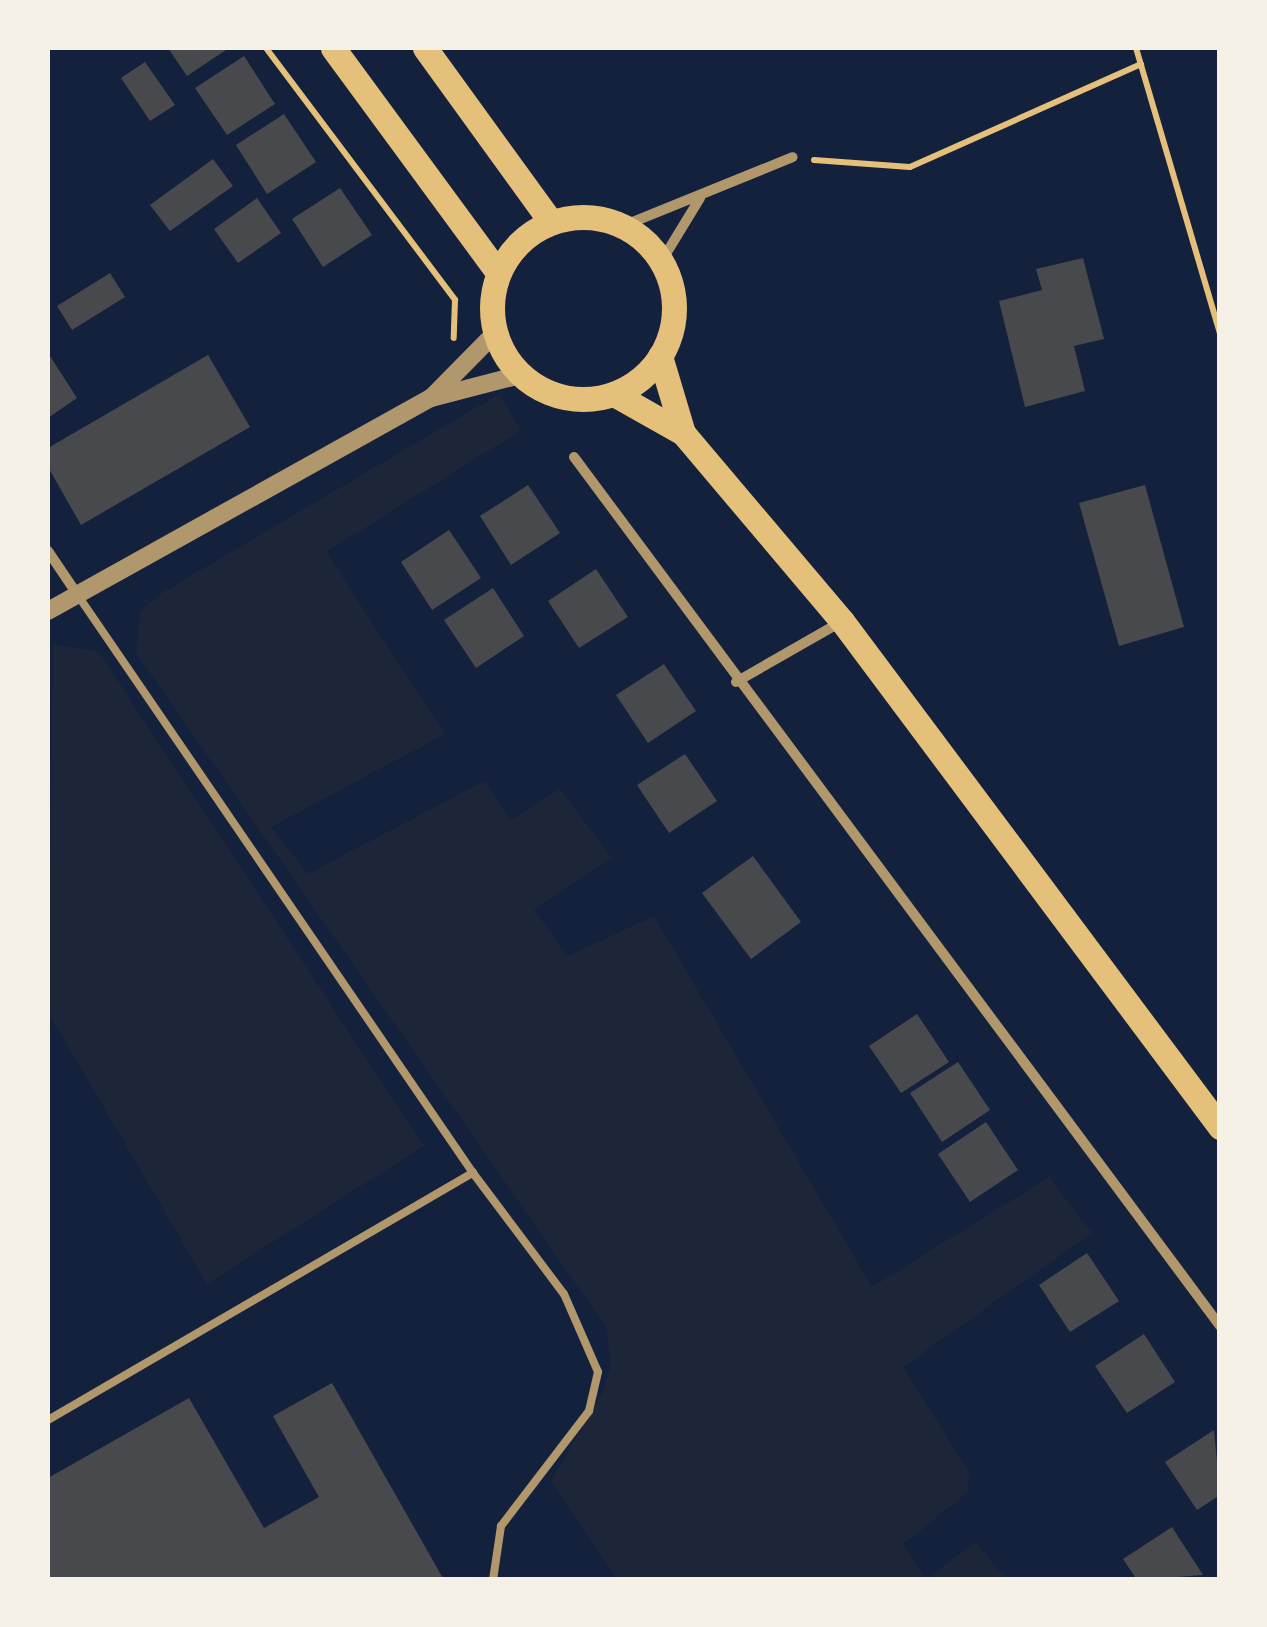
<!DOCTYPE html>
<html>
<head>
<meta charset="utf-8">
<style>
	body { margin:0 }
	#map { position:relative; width:1267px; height:1627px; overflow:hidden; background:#14213d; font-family:Bitter,serif }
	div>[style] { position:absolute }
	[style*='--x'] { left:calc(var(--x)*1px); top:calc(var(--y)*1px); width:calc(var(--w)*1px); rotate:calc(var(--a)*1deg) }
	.green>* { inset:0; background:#1d2539 }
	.building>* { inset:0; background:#48494c }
	.path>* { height:6px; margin:-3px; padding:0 3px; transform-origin:3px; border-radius:3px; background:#e5c07b }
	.service>* { height:8px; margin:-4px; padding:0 4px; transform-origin:4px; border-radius:4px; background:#b1986c }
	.minor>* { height:10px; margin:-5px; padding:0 5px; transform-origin:5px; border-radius:5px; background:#b1986c }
	.tertiary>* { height:18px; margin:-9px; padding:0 9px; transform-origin:9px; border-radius:9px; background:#b1986c }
	.primary>* { height:25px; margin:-12.5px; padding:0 12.5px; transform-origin:12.5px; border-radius:12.5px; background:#e5c07b }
	.primary>.ring { margin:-12.5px; padding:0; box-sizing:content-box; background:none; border:25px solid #e5c07b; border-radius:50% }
	span { translate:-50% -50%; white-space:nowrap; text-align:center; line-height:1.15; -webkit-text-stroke:10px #f6f1e7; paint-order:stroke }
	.frame { position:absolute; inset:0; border:50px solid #f6f1e7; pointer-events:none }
</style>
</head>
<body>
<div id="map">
	<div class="green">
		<i style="clip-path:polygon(499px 394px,521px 430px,326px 552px,445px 734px,271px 827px,308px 874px,484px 781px,511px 820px,560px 789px,611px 857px,534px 910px,568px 956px,654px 916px,872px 1287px,1049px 1177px,1092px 1233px,903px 1367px,969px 1472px,968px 1492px,903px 1545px,926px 1579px,976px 1542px,1006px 1579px,617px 1579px,551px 1481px,602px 1393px,611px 1366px,606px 1327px,136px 653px,140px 612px,160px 594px)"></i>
		<i style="clip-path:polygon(53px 644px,99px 652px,424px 1146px,207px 1284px,48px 1012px)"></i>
	</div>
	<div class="building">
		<i style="clip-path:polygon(168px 48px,229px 48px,187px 76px)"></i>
		<i style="clip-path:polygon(244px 56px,275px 104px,227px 135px,195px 88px)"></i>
		<i style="clip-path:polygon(145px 62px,175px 105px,150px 121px,121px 78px)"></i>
		<i style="clip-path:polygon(284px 114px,316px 162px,267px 194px,236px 145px)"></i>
		<i style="clip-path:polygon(213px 159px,233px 186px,170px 231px,150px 205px)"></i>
		<i style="clip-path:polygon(340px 188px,372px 235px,323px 267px,292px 219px)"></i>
		<i style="clip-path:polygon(257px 198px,281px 233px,238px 263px,214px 229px)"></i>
		<i style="clip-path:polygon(1083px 258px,1104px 339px,1074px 346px,1085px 391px,1025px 407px,999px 301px,1042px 290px,1036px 269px)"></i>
		<i style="clip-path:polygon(110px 273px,125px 297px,72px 330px,57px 306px)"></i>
		<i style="clip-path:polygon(48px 353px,77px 398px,48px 418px)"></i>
		<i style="clip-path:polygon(208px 355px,250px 427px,81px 525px,48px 467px,48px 448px)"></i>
		<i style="clip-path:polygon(528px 485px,560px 533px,511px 565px,480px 516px)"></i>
		<i style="clip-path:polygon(1145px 485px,1184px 627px,1119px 646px,1079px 503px)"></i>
		<i style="clip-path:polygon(449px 530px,481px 578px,432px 610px,401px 562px)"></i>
		<i style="clip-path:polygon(596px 569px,628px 617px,579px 648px,548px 601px)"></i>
		<i style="clip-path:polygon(493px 588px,524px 636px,476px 668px,444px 620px)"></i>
		<i style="clip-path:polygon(664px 664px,696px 711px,648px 743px,616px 695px)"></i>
		<i style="clip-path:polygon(685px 754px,717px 801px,669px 833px,637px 785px)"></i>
		<i style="clip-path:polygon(753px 856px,801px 922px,751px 959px,702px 893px)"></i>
		<i style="clip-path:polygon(917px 1014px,949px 1062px,901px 1093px,869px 1046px)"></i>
		<i style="clip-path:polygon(958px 1062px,990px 1110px,942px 1142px,910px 1093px)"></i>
		<i style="clip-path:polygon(986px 1122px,1018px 1170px,970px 1202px,938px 1154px)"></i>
		<i style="clip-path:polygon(1087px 1253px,1119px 1301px,1070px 1332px,1039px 1285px)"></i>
		<i style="clip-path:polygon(1144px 1334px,1175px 1382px,1127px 1413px,1095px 1366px)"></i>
		<i style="clip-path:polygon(332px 1383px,444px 1580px,48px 1580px,48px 1478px,189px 1398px,264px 1528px,319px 1497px,273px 1416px)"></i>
		<i style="clip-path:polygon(1214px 1430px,1220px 1495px,1197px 1510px,1165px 1462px)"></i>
		<i style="clip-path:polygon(1172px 1527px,1203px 1575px,1137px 1580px,1123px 1559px)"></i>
	</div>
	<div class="path">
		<i style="--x:266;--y:48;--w:315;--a:53.1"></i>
		<i style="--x:455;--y:300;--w:38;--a:92"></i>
		<i style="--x:1136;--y:48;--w:298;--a:73.6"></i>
		<i style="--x:814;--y:160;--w:96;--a:4.2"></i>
		<i style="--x:910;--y:167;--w:253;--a:-24"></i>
	</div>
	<div class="service">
		<i style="--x:473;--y:1173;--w:151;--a:53.1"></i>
		<i style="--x:564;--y:1294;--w:85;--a:66.4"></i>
		<i style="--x:598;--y:1372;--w:40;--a:103"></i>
		<i style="--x:589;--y:1411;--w:145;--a:127.4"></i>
		<i style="--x:501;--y:1526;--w:55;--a:98.4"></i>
		<i style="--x:48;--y:1420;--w:492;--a:-30.2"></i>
		<i style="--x:473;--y:1173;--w:701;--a:-124.37"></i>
	</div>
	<div class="minor">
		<i style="--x:623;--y:226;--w:183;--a:-22.1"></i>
		<i style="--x:661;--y:262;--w:75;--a:-58.6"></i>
		<i style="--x:574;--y:457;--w:1083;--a:53.37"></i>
		<i style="--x:48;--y:551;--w:52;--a:56"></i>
		<i style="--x:736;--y:682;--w:119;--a:-29.8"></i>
	</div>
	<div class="tertiary">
		<i style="--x:431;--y:398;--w:91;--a:-45.4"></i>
		<i style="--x:48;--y:611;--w:438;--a:-29.1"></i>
		<i style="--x:431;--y:398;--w:92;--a:-14.5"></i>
	</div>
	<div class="primary">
		<i style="--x:333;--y:48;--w:279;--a:53.7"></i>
		<i style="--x:425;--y:48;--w:215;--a:54.1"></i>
		<i class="ring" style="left:492px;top:217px;width:157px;height:157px"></i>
		<i style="--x:660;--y:356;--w:80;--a:73.4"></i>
		<i style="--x:614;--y:394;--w:79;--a:29.5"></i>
		<i style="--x:683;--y:433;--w:246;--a:49.8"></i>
		<i style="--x:842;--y:621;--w:632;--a:53.24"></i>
	</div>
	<div class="frame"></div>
</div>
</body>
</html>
